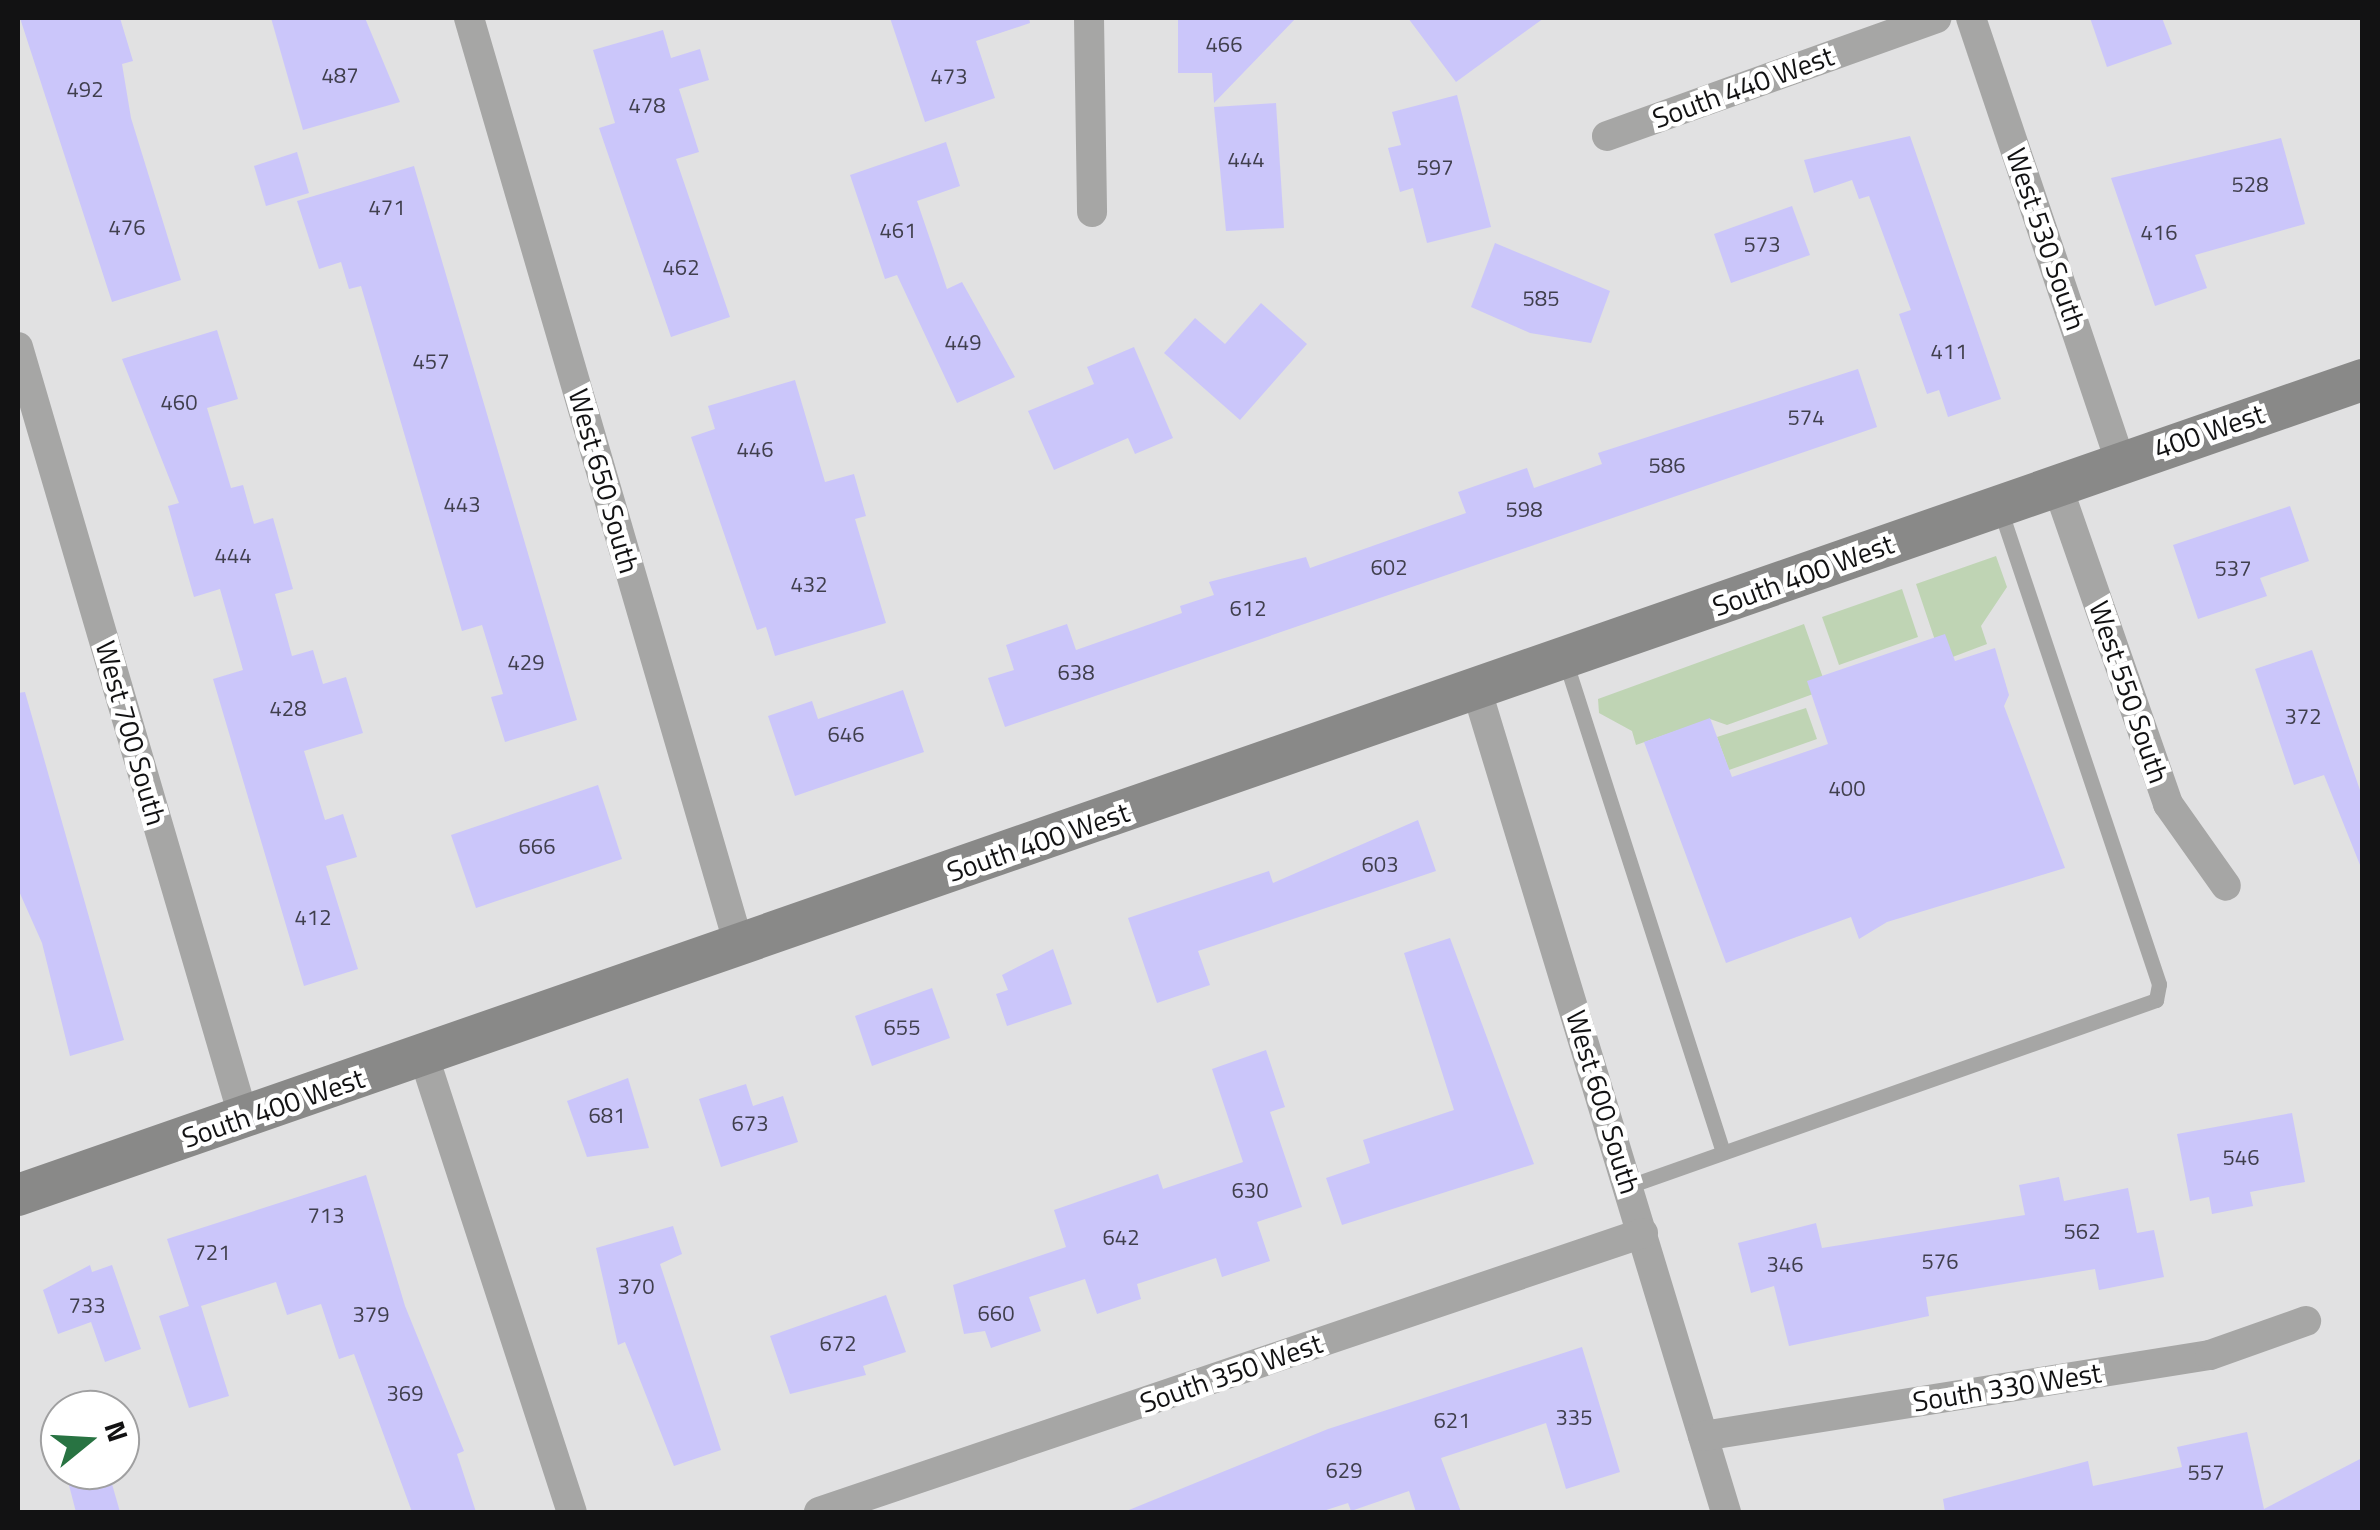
<!DOCTYPE html>
<html>
<head>
<meta charset="utf-8">
<style>
	body { margin:0 }
	#map { position:relative; width:2380px; height:1530px; overflow:hidden; background:#e1e1e2; font-family:"Titillium Web",sans-serif }
	div>[style] { position:absolute }
	[style*='--x'] { left:calc(var(--x)*1px); top:calc(var(--y)*1px); width:calc(var(--w)*1px); rotate:calc(var(--a)*1deg) }
	.green>* { inset:0; background:#bfd4b4 }
	.building>* { inset:0; background:#cbc6fa }
	.lane>* { height:15px; margin:-7.5px; padding:0 7.5px; transform-origin:7.5px; border-radius:7.5px; background:#a6a6a5 }
	.street>* { height:30px; margin:-15px; padding:0 15px; transform-origin:15px; border-radius:15px; background:#a6a6a5 }
	.secondary>* { height:42px; margin:-21px; padding:0 21px; transform-origin:21px; border-radius:21px; background:#898988 }
	span { translate:-50% -50%; white-space:nowrap; text-align:center; line-height:1.15; -webkit-text-stroke:9px #fff; paint-order:stroke }
	.number-label { font-size:22px; color:#403f4d }
	.number-label span { -webkit-text-stroke-width:0 }
	.street-label { font-size:28px; color:#121213 }
	.frame { position:absolute; inset:0; border:20px solid #121213; pointer-events:none }
	.north { position:absolute; left:40px; top:1390px; width:100px; height:100px; box-sizing:border-box; background:#fff; border:2px solid #a0a0a1; border-radius:50%; rotate:72deg; font-size:28px; font-weight:700; line-height:40px; text-align:center; color:#121213 }
	.north::after { content:''; display:block; margin:auto; width:35px; height:45px; background:#287342; clip-path:polygon(50% 0,100% 100%,50% 72%,0 100%) }
</style>
</head>
<body>
<div id="map">
	<div class="green">
		<i style="clip-path:polygon(1996px 556px,2007px 587px,1981px 626px,1987px 644px,1942px 661px,1916px 584px)"></i>
		<i style="clip-path:polygon(1902px 589px,1918px 637px,1839px 665px,1822px 617px)"></i>
		<i style="clip-path:polygon(1804px 624px,1827px 689px,1727px 725px,1710px 719px,1636px 745px,1632px 731px,1599px 713px,1598px 699px)"></i>
		<i style="clip-path:polygon(1806px 708px,1817px 739px,1729px 770px,1717px 737px)"></i>
	</div>
	<div class="building">
		<i style="clip-path:polygon(20px 18px,120px 18px,133px 61px,122px 64px,131px 118px,181px 280px,112px 302px)"></i>
		<i style="clip-path:polygon(271px 18px,365px 18px,400px 102px,303px 130px)"></i>
		<i style="clip-path:polygon(890px 18px,1029px 18px,1030px 23px,976px 41px,995px 98px,925px 122px)"></i>
		<i style="clip-path:polygon(1178px 18px,1296px 18px,1214px 103px,1212px 73px,1178px 73px)"></i>
		<i style="clip-path:polygon(1408px 18px,1544px 18px,1456px 82px)"></i>
		<i style="clip-path:polygon(2090px 18px,2162px 18px,2172px 44px,2107px 67px)"></i>
		<i style="clip-path:polygon(663px 30px,671px 58px,700px 49px,709px 80px,679px 89px,699px 152px,676px 159px,730px 317px,671px 337px,599px 128px,615px 123px,593px 50px)"></i>
		<i style="clip-path:polygon(1457px 95px,1491px 227px,1427px 243px,1413px 188px,1400px 192px,1388px 148px,1401px 145px,1392px 112px)"></i>
		<i style="clip-path:polygon(1276px 103px,1284px 228px,1226px 231px,1214px 107px)"></i>
		<i style="clip-path:polygon(1910px 136px,2001px 399px,1948px 417px,1939px 390px,1927px 394px,1899px 314px,1911px 310px,1869px 196px,1859px 199px,1852px 180px,1814px 193px,1804px 160px)"></i>
		<i style="clip-path:polygon(2281px 138px,2305px 224px,2195px 255px,2207px 288px,2155px 306px,2111px 178px)"></i>
		<i style="clip-path:polygon(946px 142px,960px 186px,917px 201px,947px 289px,962px 282px,1015px 377px,957px 403px,897px 275px,885px 279px,850px 175px)"></i>
		<i style="clip-path:polygon(297px 152px,309px 193px,266px 206px,254px 166px)"></i>
		<i style="clip-path:polygon(414px 166px,577px 720px,505px 742px,491px 697px,503px 694px,482px 625px,462px 631px,361px 286px,349px 289px,341px 262px,319px 269px,297px 201px)"></i>
		<i style="clip-path:polygon(1792px 206px,1810px 255px,1731px 283px,1714px 234px)"></i>
		<i style="clip-path:polygon(1495px 243px,1610px 291px,1591px 343px,1530px 333px,1471px 307px)"></i>
		<i style="clip-path:polygon(1261px 303px,1307px 344px,1240px 420px,1164px 353px,1195px 318px,1225px 344px)"></i>
		<i style="clip-path:polygon(217px 330px,238px 399px,207px 408px,231px 488px,243px 485px,254px 524px,273px 518px,293px 589px,275px 594px,292px 656px,313px 650px,323px 684px,346px 677px,363px 733px,304px 751px,325px 820px,343px 814px,357px 857px,326px 866px,358px 969px,304px 986px,213px 679px,243px 670px,220px 589px,194px 597px,168px 506px,179px 503px,122px 359px)"></i>
		<i style="clip-path:polygon(1134px 347px,1173px 438px,1135px 454px,1128px 438px,1054px 470px,1028px 411px,1094px 384px,1087px 367px)"></i>
		<i style="clip-path:polygon(1858px 369px,1877px 427px,1005px 727px,988px 678px,1014px 670px,1006px 645px,1067px 624px,1076px 650px,1182px 613px,1180px 606px,1214px 595px,1209px 582px,1306px 557px,1310px 568px,1466px 513px,1458px 492px,1527px 468px,1534px 488px,1602px 464px,1598px 453px)"></i>
		<i style="clip-path:polygon(795px 380px,825px 482px,854px 474px,866px 516px,855px 519px,886px 623px,775px 656px,766px 627px,757px 630px,691px 437px,715px 429px,708px 406px)"></i>
		<i style="clip-path:polygon(2290px 506px,2309px 561px,2260px 578px,2267px 596px,2198px 619px,2173px 545px)"></i>
		<i style="clip-path:polygon(1945px 634px,1955px 661px,1995px 648px,2009px 695px,2004px 706px,2065px 868px,1887px 922px,1859px 939px,1851px 917px,1726px 963px,1644px 742px,1710px 718px,1732px 777px,1828px 744px,1807px 681px)"></i>
		<i style="clip-path:polygon(2312px 650px,2362px 796px,2362px 870px,2324px 775px,2294px 785px,2255px 669px)"></i>
		<i style="clip-path:polygon(903px 690px,924px 752px,795px 796px,768px 716px,812px 701px,818px 719px)"></i>
		<i style="clip-path:polygon(25px 692px,124px 1040px,70px 1056px,42px 943px,18px 889px,18px 693px)"></i>
		<i style="clip-path:polygon(598px 785px,622px 859px,476px 908px,451px 835px)"></i>
		<i style="clip-path:polygon(1418px 820px,1436px 871px,1198px 951px,1210px 985px,1157px 1003px,1128px 918px,1269px 871px,1273px 883px)"></i>
		<i style="clip-path:polygon(1450px 938px,1534px 1164px,1342px 1225px,1326px 1178px,1370px 1163px,1363px 1140px,1454px 1110px,1404px 953px)"></i>
		<i style="clip-path:polygon(1053px 949px,1072px 1004px,1007px 1026px,996px 994px,1008px 990px,1002px 975px)"></i>
		<i style="clip-path:polygon(932px 988px,950px 1038px,872px 1066px,855px 1016px)"></i>
		<i style="clip-path:polygon(1266px 1050px,1285px 1107px,1270px 1112px,1302px 1207px,1257px 1222px,1270px 1261px,1222px 1277px,1216px 1258px,1137px 1284px,1141px 1299px,1097px 1314px,1085px 1279px,1029px 1297px,1041px 1331px,991px 1348px,985px 1331px,964px 1334px,953px 1285px,1066px 1247px,1054px 1210px,1158px 1174px,1163px 1189px,1243px 1162px,1212px 1069px)"></i>
		<i style="clip-path:polygon(628px 1078px,649px 1148px,587px 1157px,567px 1101px)"></i>
		<i style="clip-path:polygon(746px 1084px,753px 1106px,783px 1096px,798px 1142px,721px 1167px,699px 1099px)"></i>
		<i style="clip-path:polygon(2292px 1113px,2305px 1182px,2250px 1192px,2253px 1206px,2212px 1214px,2209px 1197px,2190px 1201px,2177px 1134px)"></i>
		<i style="clip-path:polygon(366px 1175px,405px 1306px,464px 1451px,457px 1454px,476px 1512px,412px 1512px,354px 1354px,339px 1359px,321px 1304px,287px 1315px,276px 1282px,201px 1306px,229px 1396px,189px 1408px,159px 1316px,189px 1306px,167px 1239px)"></i>
		<i style="clip-path:polygon(2059px 1177px,2064px 1201px,2128px 1188px,2137px 1233px,2154px 1230px,2164px 1277px,2099px 1290px,2095px 1269px,1926px 1297px,1929px 1316px,1789px 1346px,1774px 1286px,1751px 1293px,1738px 1243px,1816px 1223px,1822px 1248px,2025px 1215px,2019px 1185px)"></i>
		<i style="clip-path:polygon(673px 1226px,682px 1254px,660px 1264px,721px 1450px,674px 1466px,625px 1342px,618px 1345px,596px 1248px)"></i>
		<i style="clip-path:polygon(90px 1265px,92px 1272px,112px 1265px,141px 1349px,105px 1362px,91px 1322px,58px 1334px,43px 1290px)"></i>
		<i style="clip-path:polygon(886px 1295px,906px 1352px,863px 1366px,866px 1375px,790px 1394px,770px 1336px)"></i>
		<i style="clip-path:polygon(1582px 1347px,1620px 1472px,1566px 1489px,1546px 1423px,1441px 1458px,1461px 1512px,1416px 1512px,1409px 1491px,1351px 1511px,1348px 1503px,1320px 1512px,1124px 1512px,1328px 1429px)"></i>
		<i style="clip-path:polygon(2247px 1432px,2264px 1509px,2362px 1458px,2362px 1512px,1945px 1512px,1943px 1499px,2088px 1461px,2093px 1486px,2182px 1467px,2177px 1447px)"></i>
		<i style="clip-path:polygon(65px 1470px,108px 1470px,120px 1512px,76px 1512px)"></i>
	</div>
	<div class="lane">
		<i style="--x:1565;--y:660;--w:517;--a:72.2"></i>
		<i style="--x:1629;--y:1186;--w:559;--a:-19.44"></i>
		<i style="--x:2156;--y:1000;--w:16;--a:-79"></i>
		<i style="--x:2159;--y:984;--w:501;--a:-108.51"></i>
	</div>
	<div class="street">
		<i style="--x:469;--y:18;--w:966;--a:73.76"></i>
		<i style="--x:1089;--y:18;--w:194;--a:89.1"></i>
		<i style="--x:1971;--y:18;--w:467;--a:71.4"></i>
		<i style="--x:1607;--y:136;--w:350;--a:-19.7"></i>
		<i style="--x:18;--y:347;--w:804;--a:73.68"></i>
		<i style="--x:2057;--y:485;--w:338;--a:70.8"></i>
		<i style="--x:2168;--y:804;--w:100;--a:54.7"></i>
		<i style="--x:1477;--y:691;--w:858;--a:73.13"></i>
		<i style="--x:424;--y:1057;--w:478;--a:72"></i>
		<i style="--x:1703;--y:1436;--w:513;--a:-9.08"></i>
		<i style="--x:2210;--y:1355;--w:102;--a:-19.5"></i>
		<i style="--x:819;--y:1512;--w:870;--a:-18.71"></i>
	</div>
	<div class="secondary">
		<i style="--x:18;--y:1195;--w:2482;--a:-19.17"></i>
	</div>
	<div class="number-label">
		<span style="left:1224px;top:45px">466</span>
		<span style="left:340px;top:76px">487</span>
		<span style="left:949px;top:77px">473</span>
		<span style="left:85px;top:90px">492</span>
		<span style="left:647px;top:106px">478</span>
		<span style="left:1246px;top:160px">444</span>
		<span style="left:1435px;top:168px">597</span>
		<span style="left:2250px;top:185px">528</span>
		<span style="left:387px;top:208px">471</span>
		<span style="left:127px;top:228px">476</span>
		<span style="left:898px;top:231px">461</span>
		<span style="left:2159px;top:233px">416</span>
		<span style="left:1762px;top:245px">573</span>
		<span style="left:681px;top:268px">462</span>
		<span style="left:1541px;top:299px">585</span>
		<span style="left:963px;top:343px">449</span>
		<span style="left:1949px;top:352px">411</span>
		<span style="left:431px;top:362px">457</span>
		<span style="left:179px;top:403px">460</span>
		<span style="left:1806px;top:418px">574</span>
		<span style="left:755px;top:450px">446</span>
		<span style="left:1667px;top:466px">586</span>
		<span style="left:462px;top:505px">443</span>
		<span style="left:1524px;top:510px">598</span>
		<span style="left:233px;top:556px">444</span>
		<span style="left:1389px;top:568px">602</span>
		<span style="left:2233px;top:569px">537</span>
		<span style="left:809px;top:585px">432</span>
		<span style="left:1248px;top:609px">612</span>
		<span style="left:526px;top:663px">429</span>
		<span style="left:1076px;top:673px">638</span>
		<span style="left:288px;top:709px">428</span>
		<span style="left:2303px;top:717px">372</span>
		<span style="left:846px;top:735px">646</span>
		<span style="left:1847px;top:789px">400</span>
		<span style="left:537px;top:847px">666</span>
		<span style="left:1380px;top:865px">603</span>
		<span style="left:313px;top:918px">412</span>
		<span style="left:902px;top:1028px">655</span>
		<span style="left:607px;top:1116px">681</span>
		<span style="left:750px;top:1124px">673</span>
		<span style="left:2241px;top:1158px">546</span>
		<span style="left:1250px;top:1191px">630</span>
		<span style="left:326px;top:1216px">713</span>
		<span style="left:2082px;top:1232px">562</span>
		<span style="left:1121px;top:1238px">642</span>
		<span style="left:212px;top:1253px">721</span>
		<span style="left:1940px;top:1262px">576</span>
		<span style="left:1785px;top:1265px">346</span>
		<span style="left:636px;top:1287px">370</span>
		<span style="left:87px;top:1306px">733</span>
		<span style="left:996px;top:1314px">660</span>
		<span style="left:371px;top:1315px">379</span>
		<span style="left:838px;top:1344px">672</span>
		<span style="left:405px;top:1394px">369</span>
		<span style="left:1574px;top:1418px">335</span>
		<span style="left:1452px;top:1421px">621</span>
		<span style="left:1344px;top:1471px">629</span>
		<span style="left:2206px;top:1473px">557</span>
	</div>
	<div class="street-label">
		<span style="left:1743px;top:87px;rotate:-20deg">South 440 West</span>
		<span style="left:2046px;top:239px;rotate:71deg">West 530 South</span>
		<span style="left:2209px;top:431px;rotate:-19deg">400 West</span>
		<span style="left:604px;top:481px;rotate:74deg">West 650 South</span>
		<span style="left:1803px;top:575px;rotate:-20deg">South 400 West</span>
		<span style="left:2129px;top:692px;rotate:71deg">West 550 South</span>
		<span style="left:131px;top:733px;rotate:74deg">West 700 South</span>
		<span style="left:1038px;top:842px;rotate:-19deg">South 400 West</span>
		<span style="left:1603px;top:1102px;rotate:73deg">West 600 South</span>
		<span style="left:273px;top:1108px;rotate:-19deg">South 400 West</span>
		<span style="left:1231px;top:1373px;rotate:-19deg">South 350 West</span>
		<span style="left:2007px;top:1387px;rotate:-9deg">South 330 West</span>
	</div>
	<div class="frame"></div>
	<div class="north">N</div>
</div>
</body>
</html>
